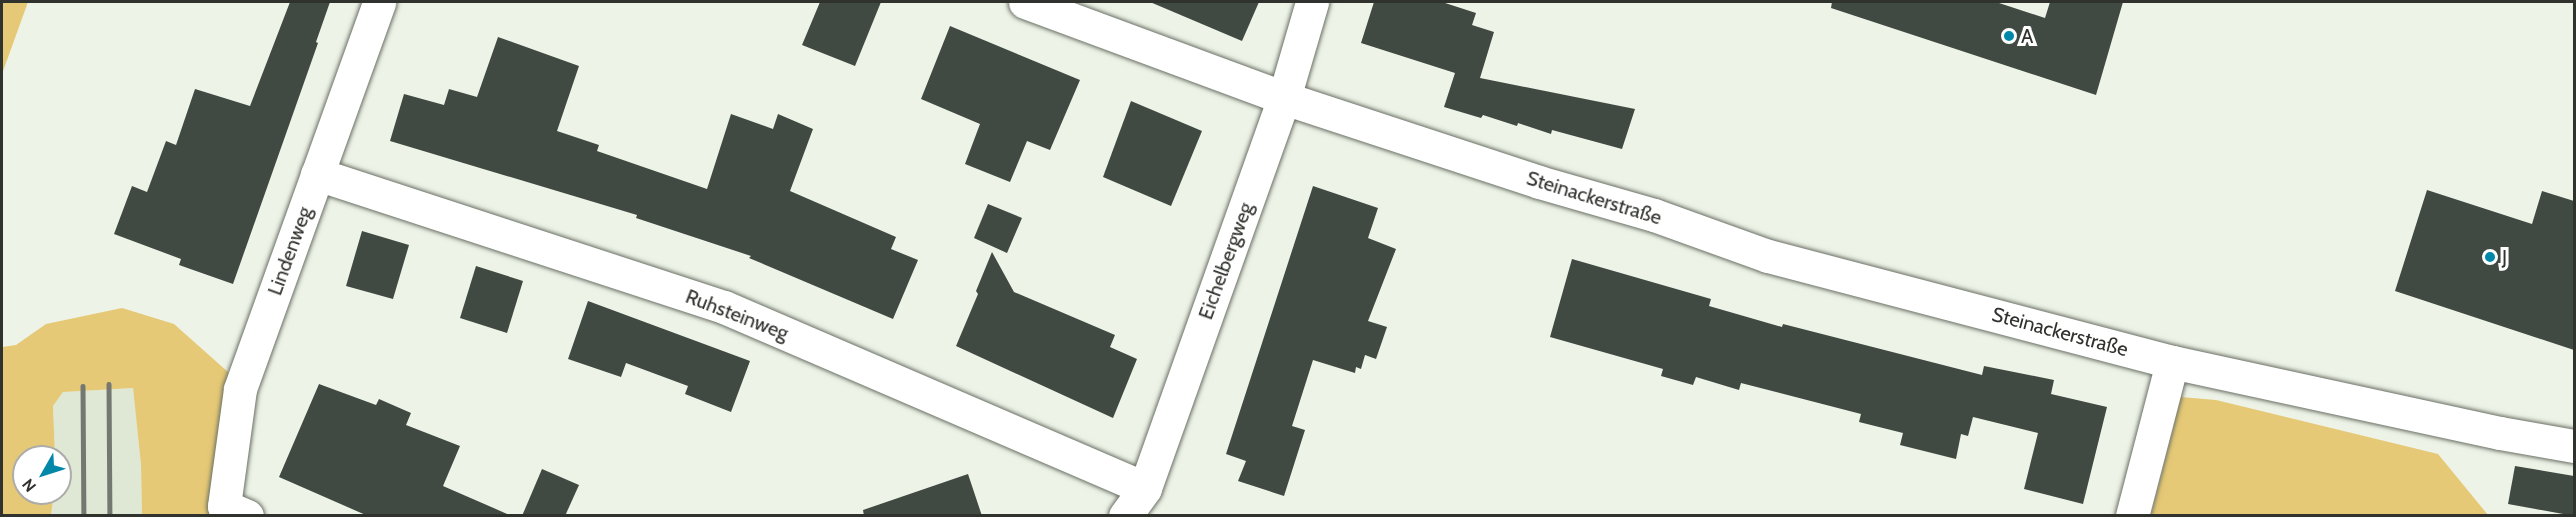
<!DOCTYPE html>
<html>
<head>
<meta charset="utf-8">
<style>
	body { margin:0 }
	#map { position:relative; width:2576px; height:517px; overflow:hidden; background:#edf3e7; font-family:Cabin,sans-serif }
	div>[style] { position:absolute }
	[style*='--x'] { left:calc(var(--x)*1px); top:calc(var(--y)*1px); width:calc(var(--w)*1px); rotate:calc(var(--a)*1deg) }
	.built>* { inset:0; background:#dee8d4 }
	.green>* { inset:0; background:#e6c976 }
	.building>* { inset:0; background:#414a42 }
	.roads { filter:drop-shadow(0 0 2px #6a7065) drop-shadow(0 0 2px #6a7065) }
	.minor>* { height:33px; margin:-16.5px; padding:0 16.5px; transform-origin:16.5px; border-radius:16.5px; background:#fff }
	.rail>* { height:4.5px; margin:-2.25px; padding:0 2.25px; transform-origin:2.25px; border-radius:2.25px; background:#757871 }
	.dots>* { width:16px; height:16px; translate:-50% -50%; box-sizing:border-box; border:3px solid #fff; border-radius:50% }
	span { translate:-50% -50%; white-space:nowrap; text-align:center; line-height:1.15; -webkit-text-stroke:6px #fff; paint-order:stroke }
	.poi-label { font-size:20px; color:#30322d }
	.left { translate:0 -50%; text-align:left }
	.street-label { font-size:20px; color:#30322d }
	.frame { position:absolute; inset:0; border:3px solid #30322d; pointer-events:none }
	.north { position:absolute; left:12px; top:445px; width:60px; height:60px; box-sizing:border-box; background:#fff; border:2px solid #acadab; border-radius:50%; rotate:231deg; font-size:16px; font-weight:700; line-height:24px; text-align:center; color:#30322d }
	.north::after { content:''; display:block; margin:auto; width:21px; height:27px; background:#0188a9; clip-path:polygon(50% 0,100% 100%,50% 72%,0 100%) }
</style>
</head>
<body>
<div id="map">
	<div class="built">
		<i style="clip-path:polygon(133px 388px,141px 465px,142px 515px,51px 516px,54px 493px,60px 493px,60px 457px,55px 457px,53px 406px,63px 392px)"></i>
	</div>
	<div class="green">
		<i style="clip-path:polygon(2px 2px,28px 2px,2px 74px)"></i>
		<i style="clip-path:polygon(122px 308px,174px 324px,228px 372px,214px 515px,142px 515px,141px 465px,133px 388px,63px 392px,53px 406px,55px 457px,24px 457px,24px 493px,54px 493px,51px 515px,2px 516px,2px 347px,16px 345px,46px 324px)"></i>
		<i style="clip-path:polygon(2181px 397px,2216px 400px,2438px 454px,2488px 515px,2151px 515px)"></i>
	</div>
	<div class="building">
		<i style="clip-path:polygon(290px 2px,330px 2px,316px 42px,318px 43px,233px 284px,179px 265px,181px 259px,114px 234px,132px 186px,147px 192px,166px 141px,176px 145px,195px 89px,250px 106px)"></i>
		<i style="clip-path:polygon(820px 2px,881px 2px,855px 66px,802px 45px)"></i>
		<i style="clip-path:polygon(1150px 2px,1259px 2px,1242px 41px)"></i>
		<i style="clip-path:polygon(1374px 2px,1442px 2px,1476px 13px,1472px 25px,1494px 32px,1480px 78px,1635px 109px,1622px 149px,1552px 130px,1551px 134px,1518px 123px,1517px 126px,1483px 115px,1481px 118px,1444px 107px,1455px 73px,1361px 43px)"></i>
		<i style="clip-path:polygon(1832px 2px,1996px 2px,2045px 18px,2050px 2px,2123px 2px,2096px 95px,1831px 8px)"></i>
		<i style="clip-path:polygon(950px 26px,1080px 80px,1050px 150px,1027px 141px,1010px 182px,965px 164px,980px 124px,921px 99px)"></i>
		<i style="clip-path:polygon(498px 37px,579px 66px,557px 131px,599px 145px,597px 151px,707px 189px,731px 114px,773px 129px,778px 114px,813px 129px,790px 191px,896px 237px,891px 249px,918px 260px,893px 319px,749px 258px,751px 256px,636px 218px,637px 215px,390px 141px,404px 94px,444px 105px,449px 89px,477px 97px)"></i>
		<i style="clip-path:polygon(1131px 101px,1202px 131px,1171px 206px,1103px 177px)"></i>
		<i style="clip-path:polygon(1313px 186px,1378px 208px,1368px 238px,1396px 249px,1368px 321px,1387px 327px,1376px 359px,1365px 355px,1361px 369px,1356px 367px,1355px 373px,1313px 360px,1292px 426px,1305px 430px,1284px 496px,1238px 481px,1246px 461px,1226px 454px)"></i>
		<i style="clip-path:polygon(2427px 190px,2532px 224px,2542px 191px,2574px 201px,2574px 350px,2395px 291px)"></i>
		<i style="clip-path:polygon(988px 204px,1022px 218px,1007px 253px,974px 238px)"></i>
		<i style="clip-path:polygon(362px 231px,409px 245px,393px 299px,346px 286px)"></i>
		<i style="clip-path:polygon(992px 252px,1014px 292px,1115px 335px,1110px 347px,1137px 359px,1113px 418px,956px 346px,978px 294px,976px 291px)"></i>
		<i style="clip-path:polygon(1572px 259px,1711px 299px,1709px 306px,1782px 327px,1783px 324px,1982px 375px,1984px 366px,2054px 380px,2051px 394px,2107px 407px,2083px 504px,2024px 489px,2038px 433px,1973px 417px,1968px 436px,1961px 434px,1956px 459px,1900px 445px,1903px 433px,1859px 422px,1861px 414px,1741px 383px,1739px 390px,1696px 377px,1693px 385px,1661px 376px,1663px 369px,1550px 337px)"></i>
		<i style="clip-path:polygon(476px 266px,523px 281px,507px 333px,460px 318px)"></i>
		<i style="clip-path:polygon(588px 301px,750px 361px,731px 412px,685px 394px,688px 386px,626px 363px,621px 377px,568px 359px)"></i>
		<i style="clip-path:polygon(319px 384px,376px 405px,379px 399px,411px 413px,406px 425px,460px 446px,443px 486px,512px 516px,368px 516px,279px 477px)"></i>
		<i style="clip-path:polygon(2515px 466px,2574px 476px,2574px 516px,2508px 504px)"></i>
		<i style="clip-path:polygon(542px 469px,579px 485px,565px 516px,522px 516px)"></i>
		<i style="clip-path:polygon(968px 474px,982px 516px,864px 516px,863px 510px)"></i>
	</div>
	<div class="roads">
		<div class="minor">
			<i style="--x:1025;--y:2;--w:276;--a:20.3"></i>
			<i style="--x:1284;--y:98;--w:268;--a:18.2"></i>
			<i style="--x:1539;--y:182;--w:120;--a:16"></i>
			<i style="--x:1654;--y:215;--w:121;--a:19.8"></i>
			<i style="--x:1768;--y:256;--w:418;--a:14.7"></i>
			<i style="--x:2172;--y:362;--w:336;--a:12.2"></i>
			<i style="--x:2500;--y:433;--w:75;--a:10"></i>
			<i style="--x:317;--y:174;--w:428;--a:18.1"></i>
			<i style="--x:724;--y:307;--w:458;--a:23.3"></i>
			<i style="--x:247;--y:516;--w:25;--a:-157"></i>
			<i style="--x:224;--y:506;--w:118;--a:-82.2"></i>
			<i style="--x:240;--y:389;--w:411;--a:-70.2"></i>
			<i style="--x:1125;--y:516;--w:34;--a:-54"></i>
			<i style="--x:1145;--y:488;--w:414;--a:-70.4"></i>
			<i style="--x:1284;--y:98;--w:100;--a:-73.7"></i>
			<i style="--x:2132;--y:516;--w:159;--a:-75.4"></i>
		</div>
	</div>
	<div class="rail">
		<i style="--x:109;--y:384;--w:132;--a:89.6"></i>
		<i style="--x:83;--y:386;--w:130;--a:89.6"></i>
	</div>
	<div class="dots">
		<i style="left:2009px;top:36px;background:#0188a9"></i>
		<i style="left:2490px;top:257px;background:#0188a9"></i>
	</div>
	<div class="poi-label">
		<span class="left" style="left:2021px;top:36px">A</span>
		<span class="left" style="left:2502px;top:257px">J</span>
	</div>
	<div class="street-label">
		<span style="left:1594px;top:198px;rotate:17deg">Steinackerstraße</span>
		<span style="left:290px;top:251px;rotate:-70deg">Lindenweg</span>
		<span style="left:1226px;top:261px;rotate:-70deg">Eichelbergweg</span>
		<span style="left:737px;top:315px;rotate:21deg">Ruhsteinweg</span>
		<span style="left:2060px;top:332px;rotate:15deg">Steinackerstraße</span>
	</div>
	<div class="frame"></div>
	<div class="north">N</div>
</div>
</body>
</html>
